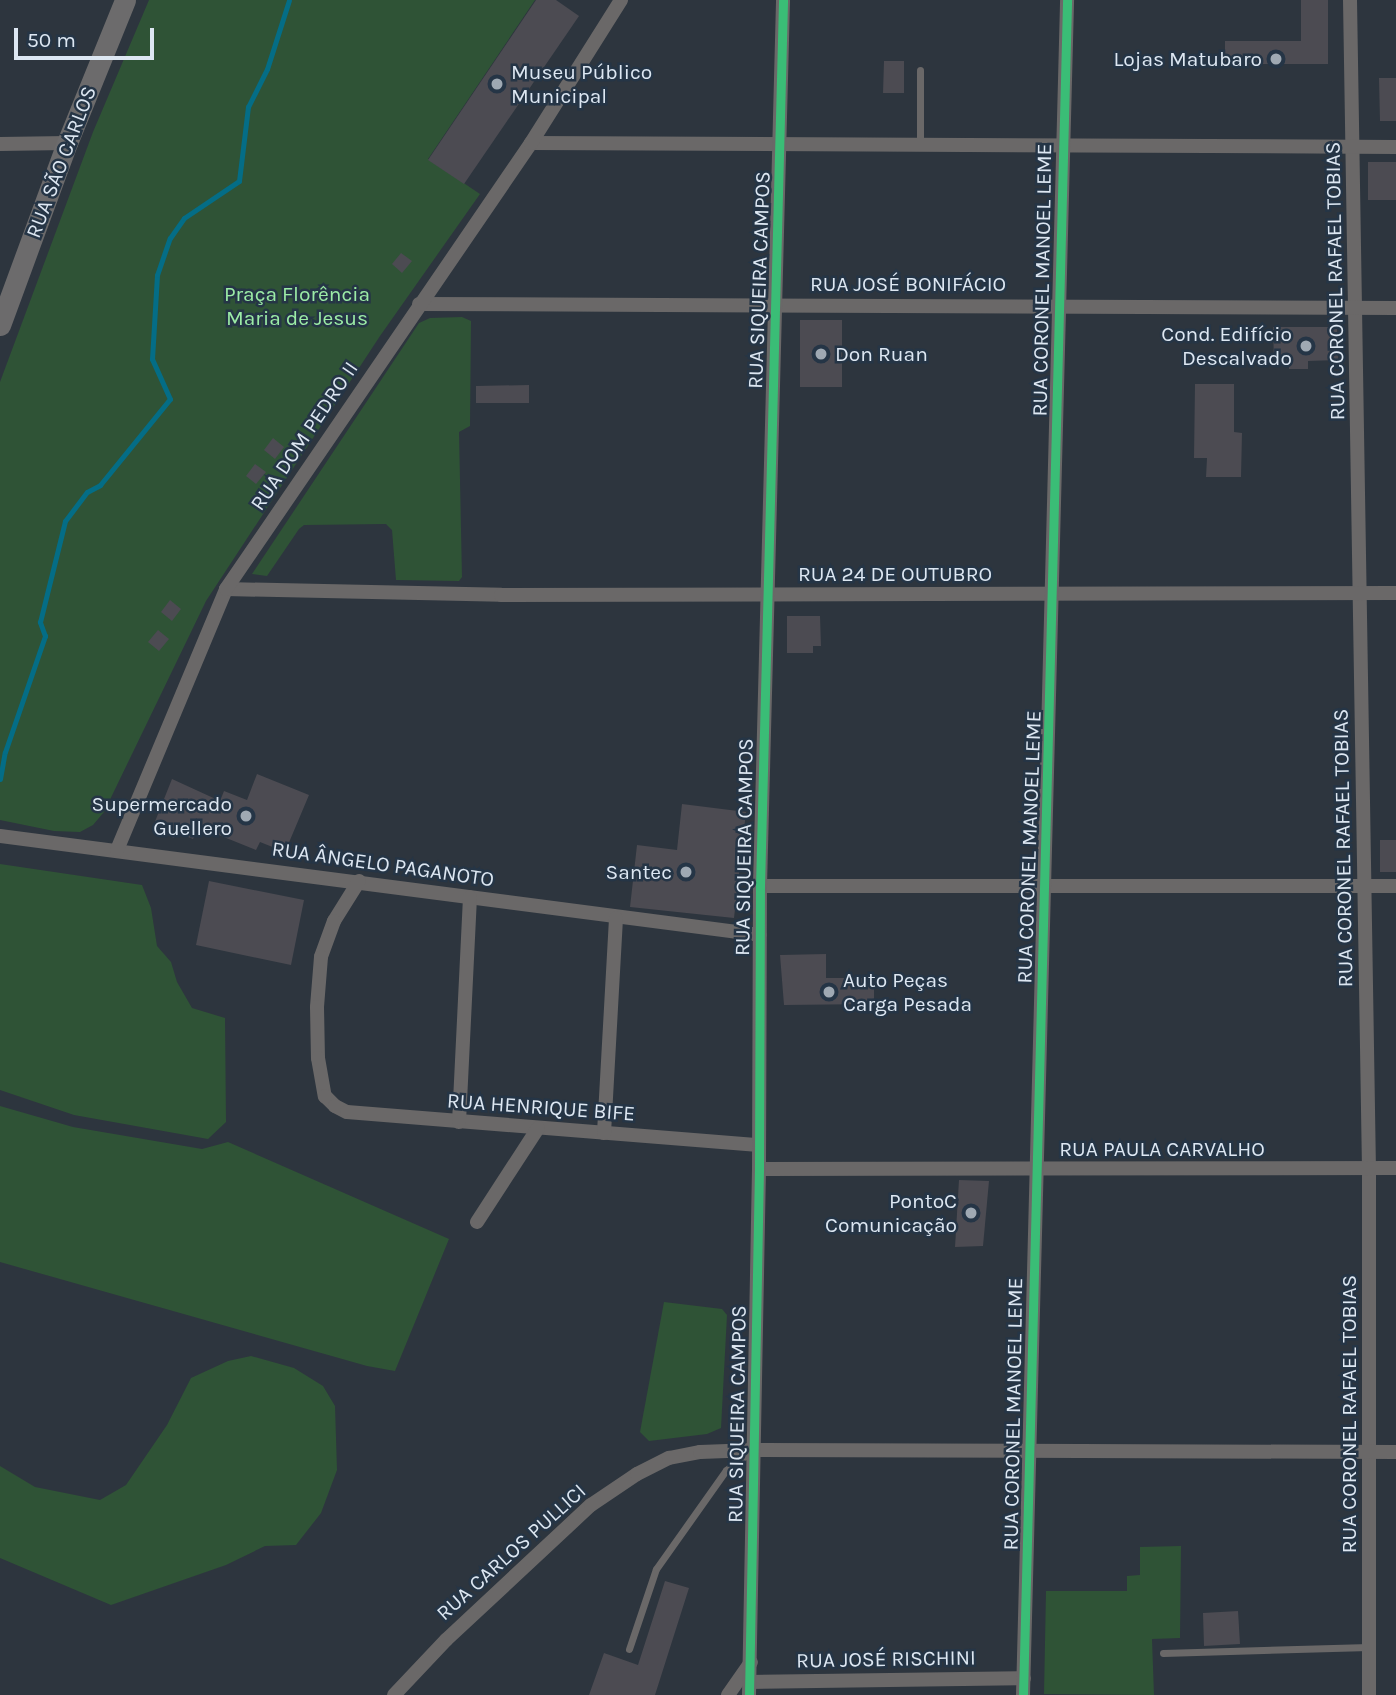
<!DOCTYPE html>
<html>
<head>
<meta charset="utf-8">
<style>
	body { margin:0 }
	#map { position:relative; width:1396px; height:1695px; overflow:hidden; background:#2d353e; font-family:Karla,sans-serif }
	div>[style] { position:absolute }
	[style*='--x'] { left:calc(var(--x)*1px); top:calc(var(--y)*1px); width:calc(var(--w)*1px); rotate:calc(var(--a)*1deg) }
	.green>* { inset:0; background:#2f5336 }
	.stream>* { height:5px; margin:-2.5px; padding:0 2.5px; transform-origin:2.5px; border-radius:2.5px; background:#046d86 }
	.building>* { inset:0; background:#4c4b52 }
	.service>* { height:7px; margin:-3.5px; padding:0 3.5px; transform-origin:3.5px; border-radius:3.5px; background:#6a6868 }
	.minor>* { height:14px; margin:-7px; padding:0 7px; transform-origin:7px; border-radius:7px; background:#6a6868 }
	.secondary>* { height:21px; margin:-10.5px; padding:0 10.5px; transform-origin:10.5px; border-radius:10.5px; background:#6c6b6c }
	.cycleway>* { height:9px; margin:-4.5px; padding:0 4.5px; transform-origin:4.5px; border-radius:4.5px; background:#3abd76 }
	.dots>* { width:19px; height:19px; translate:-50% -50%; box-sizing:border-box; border:4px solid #253546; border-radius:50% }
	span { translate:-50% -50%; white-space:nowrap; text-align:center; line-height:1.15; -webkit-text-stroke:5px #253546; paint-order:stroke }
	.poi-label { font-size:21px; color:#dde7f2 }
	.right { translate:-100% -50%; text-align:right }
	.left { translate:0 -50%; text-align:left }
	.street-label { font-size:21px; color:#dde7f2 }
	.park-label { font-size:21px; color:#9ceca6 }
	.scale { position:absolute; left:14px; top:28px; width:140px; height:32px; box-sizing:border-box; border:4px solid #dde7f2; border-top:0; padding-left:9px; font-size:21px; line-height:24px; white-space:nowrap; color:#dde7f2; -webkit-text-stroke:5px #253546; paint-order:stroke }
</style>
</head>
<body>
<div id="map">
	<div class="green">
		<i style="clip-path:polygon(149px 0,535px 0,428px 159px,480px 194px,380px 336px,206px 601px,104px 812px,93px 825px,80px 832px,54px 831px,0 820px,0 382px,93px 132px)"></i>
		<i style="clip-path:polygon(462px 317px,471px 321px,470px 426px,459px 432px,462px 577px,459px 581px,396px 580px,392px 530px,386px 524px,304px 525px,299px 529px,267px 576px,252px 574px,419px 323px,430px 318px)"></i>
		<i style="clip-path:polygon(0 864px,142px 885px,151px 908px,157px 946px,171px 962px,177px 982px,192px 1008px,225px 1018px,226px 1122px,208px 1139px,74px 1115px,0 1090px)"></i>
		<i style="clip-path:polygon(0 1106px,73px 1127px,202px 1149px,228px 1142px,449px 1239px,395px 1371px,367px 1366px,0 1262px)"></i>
		<i style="clip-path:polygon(664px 1302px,722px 1309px,727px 1315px,721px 1428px,707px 1434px,649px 1441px,640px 1432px)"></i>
		<i style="clip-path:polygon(251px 1356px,294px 1368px,323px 1386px,335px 1406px,337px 1470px,321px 1513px,296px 1545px,265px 1546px,226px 1565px,111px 1605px,0 1558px,0 1466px,35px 1487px,100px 1500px,126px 1485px,167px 1425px,191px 1378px,228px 1361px)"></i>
		<i style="clip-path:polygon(1181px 1546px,1180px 1638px,1152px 1639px,1154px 1695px,1044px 1694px,1046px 1591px,1127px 1591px,1127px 1576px,1140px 1575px,1140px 1547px)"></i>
	</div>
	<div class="stream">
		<i style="--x:0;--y:779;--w:27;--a:-80"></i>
		<i style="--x:5;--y:752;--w:123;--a:-71"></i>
		<i style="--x:45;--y:636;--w:15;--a:-110"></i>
		<i style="--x:40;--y:622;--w:104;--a:-76.1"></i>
		<i style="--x:65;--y:521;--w:36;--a:-53"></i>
		<i style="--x:87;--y:492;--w:15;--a:-28"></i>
		<i style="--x:100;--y:485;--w:111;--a:-50.9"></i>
		<i style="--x:170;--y:399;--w:44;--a:-114.2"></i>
		<i style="--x:152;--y:359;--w:84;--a:-86.6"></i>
		<i style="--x:157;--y:275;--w:39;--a:-71"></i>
		<i style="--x:170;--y:238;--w:24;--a:-55"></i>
		<i style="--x:184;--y:218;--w:66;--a:-33.9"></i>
		<i style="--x:239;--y:181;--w:75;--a:-83.1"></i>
		<i style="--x:248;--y:107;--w:42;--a:-63.4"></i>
		<i style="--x:267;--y:69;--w:72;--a:-72.3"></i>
	</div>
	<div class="building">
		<i style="clip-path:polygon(536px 0,556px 0,579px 16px,464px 184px,428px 160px)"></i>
		<i style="clip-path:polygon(1301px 0,1328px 0,1328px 64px,1225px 64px,1225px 41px,1301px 41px)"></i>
		<i style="clip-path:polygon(884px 61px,904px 61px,904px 93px,883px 93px)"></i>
		<i style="clip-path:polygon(1379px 78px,1396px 78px,1396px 121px,1380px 121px)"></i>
		<i style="clip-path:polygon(1368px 162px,1396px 162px,1396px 200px,1368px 200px)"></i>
		<i style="clip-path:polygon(401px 253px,412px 261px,402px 273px,392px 264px)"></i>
		<i style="clip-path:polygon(800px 320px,842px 320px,842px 387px,800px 387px)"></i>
		<i style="clip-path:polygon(1273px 327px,1337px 327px,1338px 360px,1308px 361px,1308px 369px,1289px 369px,1289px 360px,1274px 361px)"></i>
		<i style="clip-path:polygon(1195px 384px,1234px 384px,1234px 432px,1242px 433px,1241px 477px,1206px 477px,1207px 458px,1194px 458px)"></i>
		<i style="clip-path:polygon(529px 385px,529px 403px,476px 403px,476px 386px)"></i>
		<i style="clip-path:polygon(273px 438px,284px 447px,275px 459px,264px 450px)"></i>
		<i style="clip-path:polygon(255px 464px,266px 472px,256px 484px,246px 476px)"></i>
		<i style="clip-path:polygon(170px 600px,181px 609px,172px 621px,161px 612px)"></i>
		<i style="clip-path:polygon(787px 616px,820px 616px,821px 646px,813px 646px,813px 653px,787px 653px)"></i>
		<i style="clip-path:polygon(158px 630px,169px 639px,159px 651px,148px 642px)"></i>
		<i style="clip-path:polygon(257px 774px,309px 795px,285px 852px,260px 842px,256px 850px,199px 827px,193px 839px,176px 832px,174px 838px,152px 829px,172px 779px,220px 801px,224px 791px,247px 800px)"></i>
		<i style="clip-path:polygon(682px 804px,746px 812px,734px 918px,630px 907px,637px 845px,677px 850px)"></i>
		<i style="clip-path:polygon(1380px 840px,1396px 840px,1396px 872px,1380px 872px)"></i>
		<i style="clip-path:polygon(209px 881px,304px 900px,291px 965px,196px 945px)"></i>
		<i style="clip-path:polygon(826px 954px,826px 978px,874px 978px,874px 1004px,784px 1005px,780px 955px)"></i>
		<i style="clip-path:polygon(959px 1180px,989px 1181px,983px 1246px,955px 1247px)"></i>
		<i style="clip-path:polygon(665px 1581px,689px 1588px,655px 1695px,589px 1695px,604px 1653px,638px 1665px)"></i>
		<i style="clip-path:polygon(1238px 1611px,1240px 1644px,1204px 1646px,1203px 1613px)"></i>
	</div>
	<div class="service">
		<i style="--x:920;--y:70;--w:76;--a:90"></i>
		<i style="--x:629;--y:1649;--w:84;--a:-71.4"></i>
		<i style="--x:656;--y:1569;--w:121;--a:-54.7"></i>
		<i style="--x:726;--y:1470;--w:27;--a:-36"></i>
		<i style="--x:1163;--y:1653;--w:206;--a:-1.7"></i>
	</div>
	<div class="minor">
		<i style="--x:1350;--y:0;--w:1168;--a:89.07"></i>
		<i style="--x:1369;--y:1168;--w:527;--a:90"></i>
		<i style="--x:531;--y:143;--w:865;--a:0.26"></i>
		<i style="--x:0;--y:144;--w:67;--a:-0.9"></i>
		<i style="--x:419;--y:304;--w:977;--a:0.23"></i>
		<i style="--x:226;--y:589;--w:275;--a:1.2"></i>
		<i style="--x:501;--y:595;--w:895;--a:-0.13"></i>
		<i style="--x:0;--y:836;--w:766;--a:7.42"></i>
		<i style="--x:117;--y:850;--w:283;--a:-67.3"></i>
		<i style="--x:226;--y:589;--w:540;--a:-55.63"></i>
		<i style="--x:531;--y:143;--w:169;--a:-57.8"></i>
		<i style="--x:359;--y:881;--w:47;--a:122"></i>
		<i style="--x:334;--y:921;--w:38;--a:110"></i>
		<i style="--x:321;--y:957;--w:50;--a:94.6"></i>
		<i style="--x:317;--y:1007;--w:51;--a:88.9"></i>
		<i style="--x:318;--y:1058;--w:39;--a:80"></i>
		<i style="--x:325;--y:1096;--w:14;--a:45"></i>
		<i style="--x:335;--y:1106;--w:13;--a:27"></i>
		<i style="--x:347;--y:1112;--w:413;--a:4.6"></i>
		<i style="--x:760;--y:886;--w:636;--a:0"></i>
		<i style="--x:459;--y:1122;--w:225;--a:-87.2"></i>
		<i style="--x:604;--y:1133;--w:215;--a:-86.8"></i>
		<i style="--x:759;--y:1169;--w:637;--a:-0.09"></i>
		<i style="--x:477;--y:1222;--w:112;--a:-57"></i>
		<i style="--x:749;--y:1682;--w:275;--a:-0.8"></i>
		<i style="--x:394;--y:1695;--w:76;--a:-46.6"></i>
		<i style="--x:446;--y:1640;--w:198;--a:-43"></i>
		<i style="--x:591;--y:1505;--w:55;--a:-34"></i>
		<i style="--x:637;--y:1474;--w:36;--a:-27"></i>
		<i style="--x:669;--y:1458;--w:32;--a:-11"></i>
		<i style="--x:700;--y:1452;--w:54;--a:-2.1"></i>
		<i style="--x:754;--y:1450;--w:642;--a:0.18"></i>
		<i style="--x:728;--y:1695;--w:40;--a:-55.1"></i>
		<i style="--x:749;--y:1695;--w:526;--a:-88.91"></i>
		<i style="--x:759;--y:1169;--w:283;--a:-89.8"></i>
		<i style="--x:760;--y:886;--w:886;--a:-88.51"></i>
		<i style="--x:1023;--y:1695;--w:1696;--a:-88.51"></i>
	</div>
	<div class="secondary">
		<i style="--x:0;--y:325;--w:194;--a:-69.8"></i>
		<i style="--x:67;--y:143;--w:154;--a:-67.9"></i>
	</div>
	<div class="cycleway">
		<i style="--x:749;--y:1695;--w:526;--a:-88.91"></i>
		<i style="--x:759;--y:1169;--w:283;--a:-89.8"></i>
		<i style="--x:760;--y:886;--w:886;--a:-88.51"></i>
		<i style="--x:1023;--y:1695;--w:1696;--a:-88.51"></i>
	</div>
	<div class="dots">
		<i style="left:1276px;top:59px;background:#9fa9b3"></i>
		<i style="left:497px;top:84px;background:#9fa9b3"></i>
		<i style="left:1306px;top:346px;background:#9fa9b3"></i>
		<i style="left:821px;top:354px;background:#9fa9b3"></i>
		<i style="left:246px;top:816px;background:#9fa9b3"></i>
		<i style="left:686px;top:872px;background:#9fa9b3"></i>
		<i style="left:829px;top:992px;background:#9fa9b3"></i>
		<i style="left:971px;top:1213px;background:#9fa9b3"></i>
	</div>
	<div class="poi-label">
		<span class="right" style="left:1262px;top:59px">Lojas Matubaro</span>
		<span class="left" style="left:511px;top:84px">Museu Público<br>Municipal</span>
		<span class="right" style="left:1292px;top:346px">Cond. Edifício<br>Descalvado</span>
		<span class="left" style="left:835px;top:354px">Don Ruan</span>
		<span class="right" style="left:232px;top:816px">Supermercado<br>Guellero</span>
		<span class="right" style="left:672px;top:872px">Santec</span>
		<span class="left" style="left:843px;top:992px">Auto Peças<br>Carga Pesada</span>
		<span class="right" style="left:957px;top:1213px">PontoC<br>Comunicação</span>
	</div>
	<div class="street-label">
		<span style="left:61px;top:162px;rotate:-69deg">RUA SÃO CARLOS</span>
		<span style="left:759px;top:280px;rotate:-88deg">RUA SIQUEIRA CAMPOS</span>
		<span style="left:1042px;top:280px;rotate:-89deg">RUA CORONEL MANOEL LEME</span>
		<span style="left:1335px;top:281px;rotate:-91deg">RUA CORONEL RAFAEL TOBIAS</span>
		<span style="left:908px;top:284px">RUA JOSÉ BONIFÁCIO</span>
		<span style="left:304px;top:436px;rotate:-56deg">RUA DOM PEDRO II</span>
		<span style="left:895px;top:574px">RUA 24 DE OUTUBRO</span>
		<span style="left:744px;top:847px;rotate:-89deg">RUA SIQUEIRA CAMPOS</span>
		<span style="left:1029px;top:847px;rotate:-88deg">RUA CORONEL MANOEL LEME</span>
		<span style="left:1343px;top:848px;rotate:-91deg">RUA CORONEL RAFAEL TOBIAS</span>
		<span style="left:383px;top:864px;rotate:8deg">RUA ÂNGELO PAGANOTO</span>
		<span style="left:541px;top:1107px;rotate:4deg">RUA HENRIQUE BIFE</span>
		<span style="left:1162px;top:1149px">RUA PAULA CARVALHO</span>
		<span style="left:737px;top:1414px;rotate:-89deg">RUA SIQUEIRA CAMPOS</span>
		<span style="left:1013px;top:1414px;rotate:-89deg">RUA CORONEL MANOEL LEME</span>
		<span style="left:1349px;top:1414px;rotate:-90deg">RUA CORONEL RAFAEL TOBIAS</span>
		<span style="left:511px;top:1552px;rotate:-42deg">RUA CARLOS PULLICI</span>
		<span style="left:886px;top:1659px;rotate:-1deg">RUA JOSÉ RISCHINI</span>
	</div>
	<div class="park-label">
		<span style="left:297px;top:306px">Praça Florência<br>Maria de Jesus</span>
	</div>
	<div class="scale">50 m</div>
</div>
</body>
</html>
